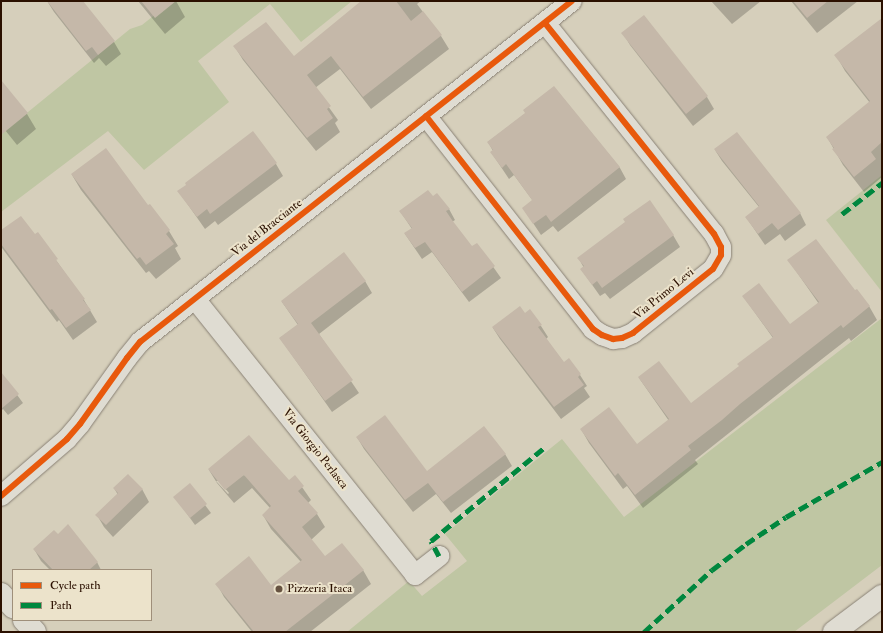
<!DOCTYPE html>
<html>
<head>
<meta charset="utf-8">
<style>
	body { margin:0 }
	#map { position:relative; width:883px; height:633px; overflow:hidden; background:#d6cfbb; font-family:"IM FELL Double Pica",serif }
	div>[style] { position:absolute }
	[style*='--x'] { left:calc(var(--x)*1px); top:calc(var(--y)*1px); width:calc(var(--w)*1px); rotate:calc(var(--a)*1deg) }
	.green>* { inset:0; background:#bfc6a3 }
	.shadow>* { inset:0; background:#0003 }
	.building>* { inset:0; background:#c5b8a9 }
	.roads { filter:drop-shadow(0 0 1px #898175) drop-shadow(0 0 1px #898175) }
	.street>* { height:20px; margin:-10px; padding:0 10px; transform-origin:10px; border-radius:10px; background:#dfdcd2 }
	.secondary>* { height:22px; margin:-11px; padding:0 11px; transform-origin:11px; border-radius:11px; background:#dfdcd2 }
	.quiet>* { height:5px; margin-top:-2.5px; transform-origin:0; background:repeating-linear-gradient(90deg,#00873e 0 10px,transparent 0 15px) }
	.cycleway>* { height:6px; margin:-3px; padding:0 3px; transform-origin:3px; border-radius:3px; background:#e8590c }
	.dots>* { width:11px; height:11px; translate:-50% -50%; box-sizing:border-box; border:2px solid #ece3cb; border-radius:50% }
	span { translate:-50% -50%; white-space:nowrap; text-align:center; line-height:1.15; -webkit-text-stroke:4px #ece3cb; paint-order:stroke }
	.street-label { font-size:12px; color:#2b1000 }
	.poi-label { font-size:12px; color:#2b1000 }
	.left { translate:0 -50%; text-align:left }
	.frame { position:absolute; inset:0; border:2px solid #2b1000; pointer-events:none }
	.legend { position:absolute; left:12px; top:569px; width:140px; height:52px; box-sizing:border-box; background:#ece3cb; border:1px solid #9f8f7a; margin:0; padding:5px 7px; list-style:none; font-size:12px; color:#2b1000 }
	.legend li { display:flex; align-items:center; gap:8px; height:20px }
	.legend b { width:20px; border:1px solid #9f8f7a }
</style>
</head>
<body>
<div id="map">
	<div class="green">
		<i style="clip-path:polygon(172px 1px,352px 1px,301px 42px,270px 4px,198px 61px,229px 102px,144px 170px,108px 131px,1px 212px,1px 134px,130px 29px,142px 25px)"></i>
		<i style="clip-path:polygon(882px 175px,882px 292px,826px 220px)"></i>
		<i style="clip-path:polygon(882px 318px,882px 565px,794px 632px,347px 632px,409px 581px,422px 596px,467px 561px,445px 534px,562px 439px,624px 517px)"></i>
	</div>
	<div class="shadow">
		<i style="clip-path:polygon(47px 1px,82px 1px,114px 42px,121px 54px,106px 66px,99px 58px,94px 63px,54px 12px)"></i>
		<i style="clip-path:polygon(138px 1px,176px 1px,185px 17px,165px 34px)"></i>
		<i style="clip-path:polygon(362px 1px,421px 1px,417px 4px,441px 36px,449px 49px,371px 109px,340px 69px,315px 88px,338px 120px,335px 123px,340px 132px,316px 151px,243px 60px,235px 47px,294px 58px)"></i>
		<i style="clip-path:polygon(711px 1px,761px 1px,732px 24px)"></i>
		<i style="clip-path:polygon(791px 1px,858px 1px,817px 33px)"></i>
		<i style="clip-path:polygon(644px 16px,707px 97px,714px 109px,693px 126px,630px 45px,623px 33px)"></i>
		<i style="clip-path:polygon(882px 29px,882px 177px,864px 192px,843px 165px,827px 137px,870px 103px,845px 71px,836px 55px)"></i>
		<i style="clip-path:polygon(1px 81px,27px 114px,36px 129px,17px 145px,1px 125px)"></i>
		<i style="clip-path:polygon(554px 87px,620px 168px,626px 179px,558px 232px,553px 226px,541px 235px,523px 208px,533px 201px,514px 175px,509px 179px,491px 152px,493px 151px,488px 142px,526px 113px)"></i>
		<i style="clip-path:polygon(252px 133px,276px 164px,283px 176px,218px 225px,215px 221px,205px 229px,179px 192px)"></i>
		<i style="clip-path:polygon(715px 150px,800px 213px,806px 225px,785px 241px,780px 234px,765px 245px,746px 217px,759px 207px,722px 161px)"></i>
		<i style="clip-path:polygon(72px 175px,148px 206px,169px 231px,178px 246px,175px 248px,181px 259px,156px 279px,149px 271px,146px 273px,81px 190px)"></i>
		<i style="clip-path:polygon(432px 198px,449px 209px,455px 220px,452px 222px,472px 248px,477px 244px,501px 278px,469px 302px,432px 252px,422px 259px,405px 234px,412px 229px,400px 211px)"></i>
		<i style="clip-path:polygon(626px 222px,673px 235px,680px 247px,610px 299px,605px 293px,600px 296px,581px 269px,584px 268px,579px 259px)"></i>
		<i style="clip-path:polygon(1px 232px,35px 236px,37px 233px,84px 300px,97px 322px,73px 340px,59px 320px,57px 322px,2px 248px)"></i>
		<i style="clip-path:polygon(789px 261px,855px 292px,869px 306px,877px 320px,851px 341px,849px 338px,822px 359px,695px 460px,698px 464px,643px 508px,627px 486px,623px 489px,589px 443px,581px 429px,636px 446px,669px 421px,639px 378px,691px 405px,740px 367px,773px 338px,743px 296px,790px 325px,819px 304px)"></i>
		<i style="clip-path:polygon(365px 281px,372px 293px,319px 334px,359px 393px,332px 412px,280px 338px,298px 325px,282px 302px)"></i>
		<i style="clip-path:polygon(525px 314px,541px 326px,548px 337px,546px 339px,564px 363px,580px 375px,587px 386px,584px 388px,590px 397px,561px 419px,500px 339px,493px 328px)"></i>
		<i style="clip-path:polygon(1px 373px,23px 403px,8px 415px,3px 409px,1px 411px)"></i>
		<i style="clip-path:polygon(357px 437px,427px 472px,505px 454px,512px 466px,451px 513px,436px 494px,413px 512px,364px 449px)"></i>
		<i style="clip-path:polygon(evenodd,209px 470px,289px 482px,295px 477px,311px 500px,308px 503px,317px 514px,325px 527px,311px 540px,325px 558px,363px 570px,371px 584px,310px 632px,252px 632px,224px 597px,217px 584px,271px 586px,301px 562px,271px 529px,263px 515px,270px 508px,252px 488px,234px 503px,217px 483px,209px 470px,216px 481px,219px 481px,229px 493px,228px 494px,216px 481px)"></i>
		<i style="clip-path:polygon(190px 485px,211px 513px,195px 525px,175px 497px)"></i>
		<i style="clip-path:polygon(114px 488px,142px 489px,149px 502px,113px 537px,104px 527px,97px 515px,118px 495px)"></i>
		<i style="clip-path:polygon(58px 536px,97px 562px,101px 570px,50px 570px,41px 561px,34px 549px)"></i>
	</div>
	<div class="building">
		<i style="clip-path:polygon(47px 1px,83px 1px,115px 41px,98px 55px,92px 47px,86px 51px)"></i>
		<i style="clip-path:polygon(141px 1px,176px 1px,155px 18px)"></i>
		<i style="clip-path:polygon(361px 1px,396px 1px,411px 21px,423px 11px,442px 35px,363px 97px,331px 56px,307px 75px,331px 106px,327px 109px,333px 118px,307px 138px,233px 46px,266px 22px,294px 56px)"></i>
		<i style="clip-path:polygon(793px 1px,828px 1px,807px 18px)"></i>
		<i style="clip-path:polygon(644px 15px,708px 96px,686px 114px,621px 33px)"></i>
		<i style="clip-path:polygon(882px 18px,882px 142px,871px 152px,876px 159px,854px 177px,832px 149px,834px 148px,826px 137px,870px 101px,834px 55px)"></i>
		<i style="clip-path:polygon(1px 80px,28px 113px,1px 135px)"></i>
		<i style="clip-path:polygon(554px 86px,620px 167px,551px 222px,546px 215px,533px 224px,522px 208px,532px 200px,506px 164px,502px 168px,490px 152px,493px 150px,487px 142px,525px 113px,523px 110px)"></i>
		<i style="clip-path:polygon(253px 131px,277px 163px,210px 214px,207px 209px,197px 217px,177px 191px,186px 185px,185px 183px)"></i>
		<i style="clip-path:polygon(737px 132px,801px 213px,778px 230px,772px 223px,758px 234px,745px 217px,759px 206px,714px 149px)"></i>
		<i style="clip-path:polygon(106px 148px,148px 205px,150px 204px,170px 230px,166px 234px,174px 244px,146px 265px,140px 257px,137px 259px,129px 249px,71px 174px)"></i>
		<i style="clip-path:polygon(428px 190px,433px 196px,437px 193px,450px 209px,446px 211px,452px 220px,472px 246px,477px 243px,495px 266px,462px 292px,425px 242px,415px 248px,404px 233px,412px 228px,399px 211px)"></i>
		<i style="clip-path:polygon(650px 200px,674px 235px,602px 288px,597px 281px,592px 285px,580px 269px,584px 266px,577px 258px,625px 222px,623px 219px)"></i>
		<i style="clip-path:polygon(21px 216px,35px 234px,38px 232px,58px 259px,56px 260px,85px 299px,83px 300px,91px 310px,66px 328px,52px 309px,50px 310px,1px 244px,1px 230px)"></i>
		<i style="clip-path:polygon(816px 239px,855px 290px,857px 289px,870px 306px,843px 328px,841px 325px,740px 404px,722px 420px,688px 446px,691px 450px,635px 495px,618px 473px,615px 476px,580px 429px,609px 407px,637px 444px,669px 419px,638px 377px,659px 361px,691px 403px,739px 366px,737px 364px,773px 337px,742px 296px,759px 283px,790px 324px,819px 302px,787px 260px)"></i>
		<i style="clip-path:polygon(344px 252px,366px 281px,311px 323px,353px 380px,325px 401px,279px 338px,298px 324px,281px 301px)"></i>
		<i style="clip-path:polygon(520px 306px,525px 313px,530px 309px,542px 325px,538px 327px,564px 362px,569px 358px,581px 374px,578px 377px,584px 385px,554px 407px,492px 327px)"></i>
		<i style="clip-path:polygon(1px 372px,19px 394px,1px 409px)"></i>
		<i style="clip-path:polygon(385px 415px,427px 471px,484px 426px,506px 454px,443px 502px,428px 483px,405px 500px,356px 437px)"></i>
		<i style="clip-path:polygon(249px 435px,289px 480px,295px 475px,304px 486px,298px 491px,318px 513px,302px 527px,325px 556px,342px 543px,364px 570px,285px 632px,254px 632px,215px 584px,249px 556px,271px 585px,302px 560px,262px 515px,271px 506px,244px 475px,225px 490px,208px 469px)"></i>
		<i style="clip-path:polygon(128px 474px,143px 489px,106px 525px,95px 515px,118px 493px,113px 488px)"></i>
		<i style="clip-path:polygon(190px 483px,207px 504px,190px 518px,173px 497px)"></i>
		<i style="clip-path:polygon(68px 524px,98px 562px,89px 570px,53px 570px,33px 549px,54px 530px,58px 534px)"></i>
	</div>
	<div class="roads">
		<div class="street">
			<i style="--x:426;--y:116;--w:271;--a:51.9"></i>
			<i style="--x:593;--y:329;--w:11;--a:34"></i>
			<i style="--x:602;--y:335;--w:12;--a:20"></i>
			<i style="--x:613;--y:339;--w:9;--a:-6"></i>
			<i style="--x:622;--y:338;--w:12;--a:-24"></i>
			<i style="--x:633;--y:333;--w:102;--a:-38.7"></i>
			<i style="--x:713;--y:269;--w:16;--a:-60"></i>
			<i style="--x:721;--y:255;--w:8;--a:-90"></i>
			<i style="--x:721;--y:247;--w:15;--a:-118"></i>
			<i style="--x:714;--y:234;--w:270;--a:-128.7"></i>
			<i style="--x:195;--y:299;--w:353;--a:51.4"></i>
			<i style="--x:415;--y:575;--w:31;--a:-38"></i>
			<i style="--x:1;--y:496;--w:87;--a:-40.8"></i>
			<i style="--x:67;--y:439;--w:20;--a:-49"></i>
			<i style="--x:80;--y:424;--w:81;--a:-54.5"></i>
			<i style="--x:127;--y:358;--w:21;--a:-51"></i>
			<i style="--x:140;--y:342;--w:550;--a:-38.29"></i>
		</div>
		<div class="secondary">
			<i style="--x:1;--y:594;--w:18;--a:47"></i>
			<i style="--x:24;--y:620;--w:16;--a:47"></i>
			<i style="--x:834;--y:632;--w:60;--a:-36.9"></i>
		</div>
	</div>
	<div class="quiet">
		<i style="--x:842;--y:214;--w:51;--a:-37.8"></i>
		<i style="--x:439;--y:556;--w:17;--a:-118"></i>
		<i style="--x:431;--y:541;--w:148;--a:-39.5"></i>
		<i style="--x:644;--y:632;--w:92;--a:-42.4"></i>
		<i style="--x:712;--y:570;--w:43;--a:-37.4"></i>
		<i style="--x:746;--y:544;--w:48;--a:-34"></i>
		<i style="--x:786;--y:517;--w:111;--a:-29.8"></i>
	</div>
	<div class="cycleway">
		<i style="--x:426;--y:116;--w:271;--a:51.9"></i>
		<i style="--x:593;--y:329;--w:11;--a:34"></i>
		<i style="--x:602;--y:335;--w:12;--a:20"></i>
		<i style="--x:613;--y:339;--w:9;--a:-6"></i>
		<i style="--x:622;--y:338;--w:12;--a:-24"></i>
		<i style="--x:633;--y:333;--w:102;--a:-38.7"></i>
		<i style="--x:713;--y:269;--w:16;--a:-60"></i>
		<i style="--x:721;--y:255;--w:8;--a:-90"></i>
		<i style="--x:721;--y:247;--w:15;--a:-118"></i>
		<i style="--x:714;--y:234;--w:270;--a:-128.7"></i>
		<i style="--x:1;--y:496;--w:87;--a:-40.8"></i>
		<i style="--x:67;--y:439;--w:20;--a:-49"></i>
		<i style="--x:80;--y:424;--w:81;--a:-54.5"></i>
		<i style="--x:127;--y:358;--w:21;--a:-51"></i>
		<i style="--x:140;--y:342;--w:550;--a:-38.29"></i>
	</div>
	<div class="dots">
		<i style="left:279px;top:589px;background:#675341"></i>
	</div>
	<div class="street-label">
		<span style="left:267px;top:228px;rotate:-38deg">Via del Bracciante</span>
		<span style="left:664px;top:294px;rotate:-39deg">Via Primo Levi</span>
		<span style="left:315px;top:449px;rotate:52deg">Via Giorgio Perlasca</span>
	</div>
	<div class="poi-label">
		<span class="left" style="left:287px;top:589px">Pizzeria Itaca</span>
	</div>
	<div class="frame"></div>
	<ul class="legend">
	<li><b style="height:5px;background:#e8590c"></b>Cycle path</li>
	<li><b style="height:5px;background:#00873e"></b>Path</li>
	</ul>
</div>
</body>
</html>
